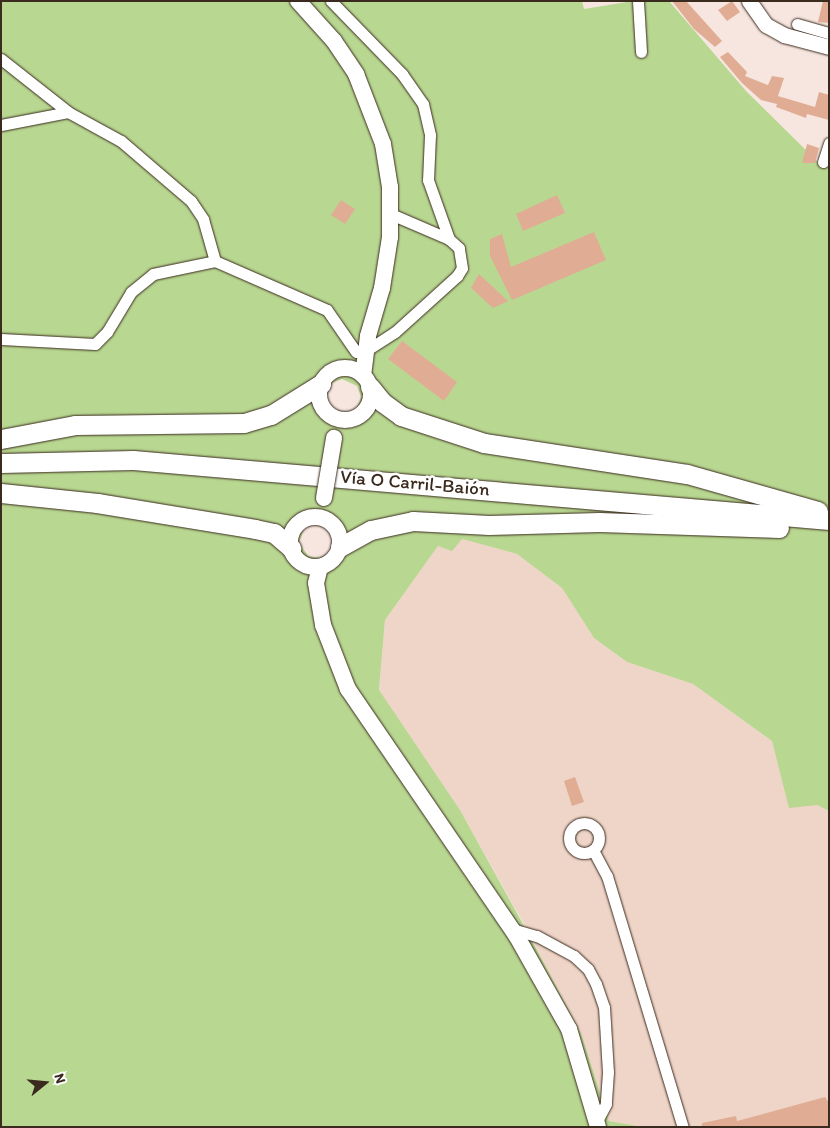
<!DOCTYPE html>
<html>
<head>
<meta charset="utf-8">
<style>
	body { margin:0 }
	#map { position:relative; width:830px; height:1128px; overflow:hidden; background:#f6e6df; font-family:Itim,sans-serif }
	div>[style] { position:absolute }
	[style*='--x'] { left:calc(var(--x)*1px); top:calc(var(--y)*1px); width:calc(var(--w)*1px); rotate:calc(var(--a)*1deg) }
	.built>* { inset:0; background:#efd5c8 }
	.green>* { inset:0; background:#b8d791 }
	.building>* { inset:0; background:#e0ad94 }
	.roads { filter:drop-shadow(0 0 1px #3b2a1e) drop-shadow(0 0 1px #3b2a1e) }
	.minor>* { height:11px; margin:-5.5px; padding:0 5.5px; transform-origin:5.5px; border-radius:5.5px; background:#fff }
	.minor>.ring { margin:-5.5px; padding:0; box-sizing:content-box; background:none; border:11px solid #fff; border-radius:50% }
	.tertiary>* { height:15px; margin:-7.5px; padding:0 7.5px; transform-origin:7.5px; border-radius:7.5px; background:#fff }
	.secondary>* { height:16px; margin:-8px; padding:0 8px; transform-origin:8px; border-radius:8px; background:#fff }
	.secondary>.ring { margin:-8px; padding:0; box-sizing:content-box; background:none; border:16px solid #fff; border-radius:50% }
	.trunk>* { height:19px; margin:-9.5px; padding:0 9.5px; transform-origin:9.5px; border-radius:9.5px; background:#fff }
	.bridges { filter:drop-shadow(0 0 1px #3b2a1e) drop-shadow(0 0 1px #3b2a1e) }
	.secondary-bridge>* { height:16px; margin:-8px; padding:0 8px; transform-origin:8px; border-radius:8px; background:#fff }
	span { translate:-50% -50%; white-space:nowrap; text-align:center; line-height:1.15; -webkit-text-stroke:5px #fff; paint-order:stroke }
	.street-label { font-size:19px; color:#3b2a1e }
	.frame { position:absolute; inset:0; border:2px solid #3b2a1e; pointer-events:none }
	.north { position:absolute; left:20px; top:1058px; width:50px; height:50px; -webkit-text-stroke:4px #fff; paint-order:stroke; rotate:73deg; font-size:14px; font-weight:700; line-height:20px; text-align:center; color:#3b2a1e }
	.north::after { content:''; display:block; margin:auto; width:18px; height:22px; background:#3b2a1e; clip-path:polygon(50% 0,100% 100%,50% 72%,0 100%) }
</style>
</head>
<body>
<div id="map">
	<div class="built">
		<i style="clip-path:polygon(462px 539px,517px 554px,562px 588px,594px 638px,627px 662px,693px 684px,772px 741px,779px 767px,817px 805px,829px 811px,829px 1127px,643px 1127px,609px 1121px,581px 1033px,524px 924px,460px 810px,379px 691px,385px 620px,438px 546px)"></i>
	</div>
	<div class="green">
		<i style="clip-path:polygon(evenodd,1px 1px,582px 1px,584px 9px,633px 1px,669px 1px,746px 91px,823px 167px,829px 155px,829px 811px,817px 805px,789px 808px,772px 741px,693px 684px,627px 662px,594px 638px,562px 588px,517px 554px,462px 539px,452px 551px,438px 546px,385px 620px,379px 690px,460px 810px,528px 933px,581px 1033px,609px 1121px,643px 1127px,1px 1127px,1px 1px,342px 379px,357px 386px,361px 397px,357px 408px,346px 414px,334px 412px,326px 399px,332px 383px,342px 379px,1px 1px,315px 523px,331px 530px,334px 541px,330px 552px,320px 558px,308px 556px,299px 542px,305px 527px,315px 523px)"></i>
	</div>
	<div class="building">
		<i style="clip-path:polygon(672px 1px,686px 1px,722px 41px,715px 47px,694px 29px)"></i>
		<i style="clip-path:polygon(732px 1px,740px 12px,727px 21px,718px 10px)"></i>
		<i style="clip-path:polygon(823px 1px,829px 1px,829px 23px,818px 22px)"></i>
		<i style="clip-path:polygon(728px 52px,747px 72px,745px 76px,768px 85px,772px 76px,784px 78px,778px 96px,815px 107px,819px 92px,829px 95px,829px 120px,807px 114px,806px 118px,776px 107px,777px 104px,761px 100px,742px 83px,720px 57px)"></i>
		<i style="clip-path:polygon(807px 144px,819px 148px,815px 163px,802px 163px)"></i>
		<i style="clip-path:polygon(557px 195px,565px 213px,523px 231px,516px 214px)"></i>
		<i style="clip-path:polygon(341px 200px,355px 209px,345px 224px,331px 215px)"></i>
		<i style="clip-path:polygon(594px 232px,606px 260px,512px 300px,490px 256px,490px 239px,502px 234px,511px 267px)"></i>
		<i style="clip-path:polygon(479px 274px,508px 301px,493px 308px,471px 288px)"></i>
		<i style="clip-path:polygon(402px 341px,457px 382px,444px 401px,388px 359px)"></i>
		<i style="clip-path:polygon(575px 777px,584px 802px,572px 806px,564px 781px)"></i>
		<i style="clip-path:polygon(825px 1097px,829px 1103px,829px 1127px,702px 1127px,702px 1123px,736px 1116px,737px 1121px)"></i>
	</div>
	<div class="roads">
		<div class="minor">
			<i style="--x:331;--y:1;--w:102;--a:45.8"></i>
			<i style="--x:402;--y:74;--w:37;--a:55"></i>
			<i style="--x:423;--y:104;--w:32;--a:77"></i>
			<i style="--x:430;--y:135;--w:45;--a:92.5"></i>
			<i style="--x:428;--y:180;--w:63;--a:70.4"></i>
			<i style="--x:638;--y:1;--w:51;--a:86.6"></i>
			<i style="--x:797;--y:24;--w:33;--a:16"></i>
			<i style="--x:1;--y:59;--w:85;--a:38.3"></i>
			<i style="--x:1;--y:125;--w:68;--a:-11"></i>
			<i style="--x:68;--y:112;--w:60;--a:28.7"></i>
			<i style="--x:121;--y:141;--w:92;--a:40.6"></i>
			<i style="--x:191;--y:201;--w:22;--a:56"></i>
			<i style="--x:203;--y:219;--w:44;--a:74.1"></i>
			<i style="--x:823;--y:162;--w:20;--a:-72"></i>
			<i style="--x:1;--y:339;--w:94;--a:3"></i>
			<i style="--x:95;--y:344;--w:17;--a:-45"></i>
			<i style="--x:107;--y:332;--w:47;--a:-59"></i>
			<i style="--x:131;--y:292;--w:28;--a:-39"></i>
			<i style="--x:153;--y:274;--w:63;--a:-11.8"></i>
			<i style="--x:215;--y:261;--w:122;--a:23.6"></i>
			<i style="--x:327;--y:310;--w:51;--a:55.4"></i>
			<i style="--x:367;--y:350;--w:33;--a:-33"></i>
			<i style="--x:395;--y:332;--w:84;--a:-42.1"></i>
			<i style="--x:457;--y:276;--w:9;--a:-58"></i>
			<i style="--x:462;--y:268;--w:20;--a:-99"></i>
			<i style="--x:459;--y:248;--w:13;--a:-138"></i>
			<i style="--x:449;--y:239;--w:63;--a:-156.7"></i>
			<i class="ring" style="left:569px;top:823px;width:19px;height:19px"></i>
			<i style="--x:593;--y:850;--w:30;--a:62"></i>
			<i style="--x:607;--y:876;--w:262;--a:73.2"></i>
			<i style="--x:512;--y:929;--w:26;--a:16"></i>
			<i style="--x:537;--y:936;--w:42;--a:28.4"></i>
			<i style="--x:574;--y:956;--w:19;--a:43"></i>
			<i style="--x:588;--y:969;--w:17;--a:62"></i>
			<i style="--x:596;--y:984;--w:24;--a:71"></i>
			<i style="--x:604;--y:1007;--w:65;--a:86.5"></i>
			<i style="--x:608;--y:1072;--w:32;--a:94"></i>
			<i style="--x:606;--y:1104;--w:19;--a:118"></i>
		</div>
		<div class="tertiary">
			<i style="--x:749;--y:1;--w:29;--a:55"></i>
			<i style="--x:766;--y:25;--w:21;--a:29"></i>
			<i style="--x:784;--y:35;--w:47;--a:14.9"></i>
		</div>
		<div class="secondary">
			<i style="--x:298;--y:1;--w:54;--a:48"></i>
			<i style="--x:334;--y:41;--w:40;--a:56"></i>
			<i style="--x:356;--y:74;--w:75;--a:68.9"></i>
			<i style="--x:383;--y:144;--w:44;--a:80.8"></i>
			<i style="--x:390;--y:187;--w:50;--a:90"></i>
			<i style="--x:390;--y:237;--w:52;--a:98.9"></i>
			<i style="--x:382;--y:288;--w:50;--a:106.3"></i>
			<i style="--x:368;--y:336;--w:40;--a:97.1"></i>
			<i class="ring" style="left:319px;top:368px;width:36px;height:36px"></i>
			<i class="ring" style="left:290px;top:517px;width:34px;height:34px"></i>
			<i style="--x:320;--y:567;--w:16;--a:104"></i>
			<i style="--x:316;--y:583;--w:43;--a:80.5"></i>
			<i style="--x:323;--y:625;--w:69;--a:68.7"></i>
			<i style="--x:348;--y:689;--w:298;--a:55.7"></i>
			<i style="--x:516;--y:935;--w:108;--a:60.6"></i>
			<i style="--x:569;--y:1029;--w:102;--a:73.5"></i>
		</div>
		<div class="trunk">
			<i style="--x:370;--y:387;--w:19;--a:51"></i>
			<i style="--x:382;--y:402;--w:24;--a:36"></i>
			<i style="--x:401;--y:416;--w:87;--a:18"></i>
			<i style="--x:484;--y:443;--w:205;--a:8.7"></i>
			<i style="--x:687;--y:474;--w:136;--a:15.8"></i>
			<i style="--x:1;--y:439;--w:75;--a:-10.7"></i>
			<i style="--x:75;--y:425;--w:169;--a:-0.7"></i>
			<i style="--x:244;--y:423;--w:28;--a:-17"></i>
			<i style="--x:271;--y:415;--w:59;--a:-31.8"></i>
			<i style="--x:1;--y:463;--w:132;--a:-1.3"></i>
			<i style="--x:133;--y:460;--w:699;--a:4.93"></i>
			<i style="--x:1;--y:493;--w:97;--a:5.9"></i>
			<i style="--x:97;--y:503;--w:160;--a:9.3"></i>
			<i style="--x:255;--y:529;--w:19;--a:12"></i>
			<i style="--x:274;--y:533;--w:23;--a:41"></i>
			<i style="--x:340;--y:547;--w:35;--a:-29"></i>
			<i style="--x:371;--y:530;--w:43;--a:-12.1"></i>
			<i style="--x:413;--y:521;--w:76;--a:3"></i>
			<i style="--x:489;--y:525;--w:110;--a:-1.6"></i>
			<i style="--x:599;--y:522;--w:180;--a:1.9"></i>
		</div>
	</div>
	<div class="bridges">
		<div class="secondary-bridge">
			<i style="--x:324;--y:498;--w:61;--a:-80.5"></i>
		</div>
	</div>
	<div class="street-label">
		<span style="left:415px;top:483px;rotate:5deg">Vía O Carril-Baión</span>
	</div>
	<div class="frame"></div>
	<div class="north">N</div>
</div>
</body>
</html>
